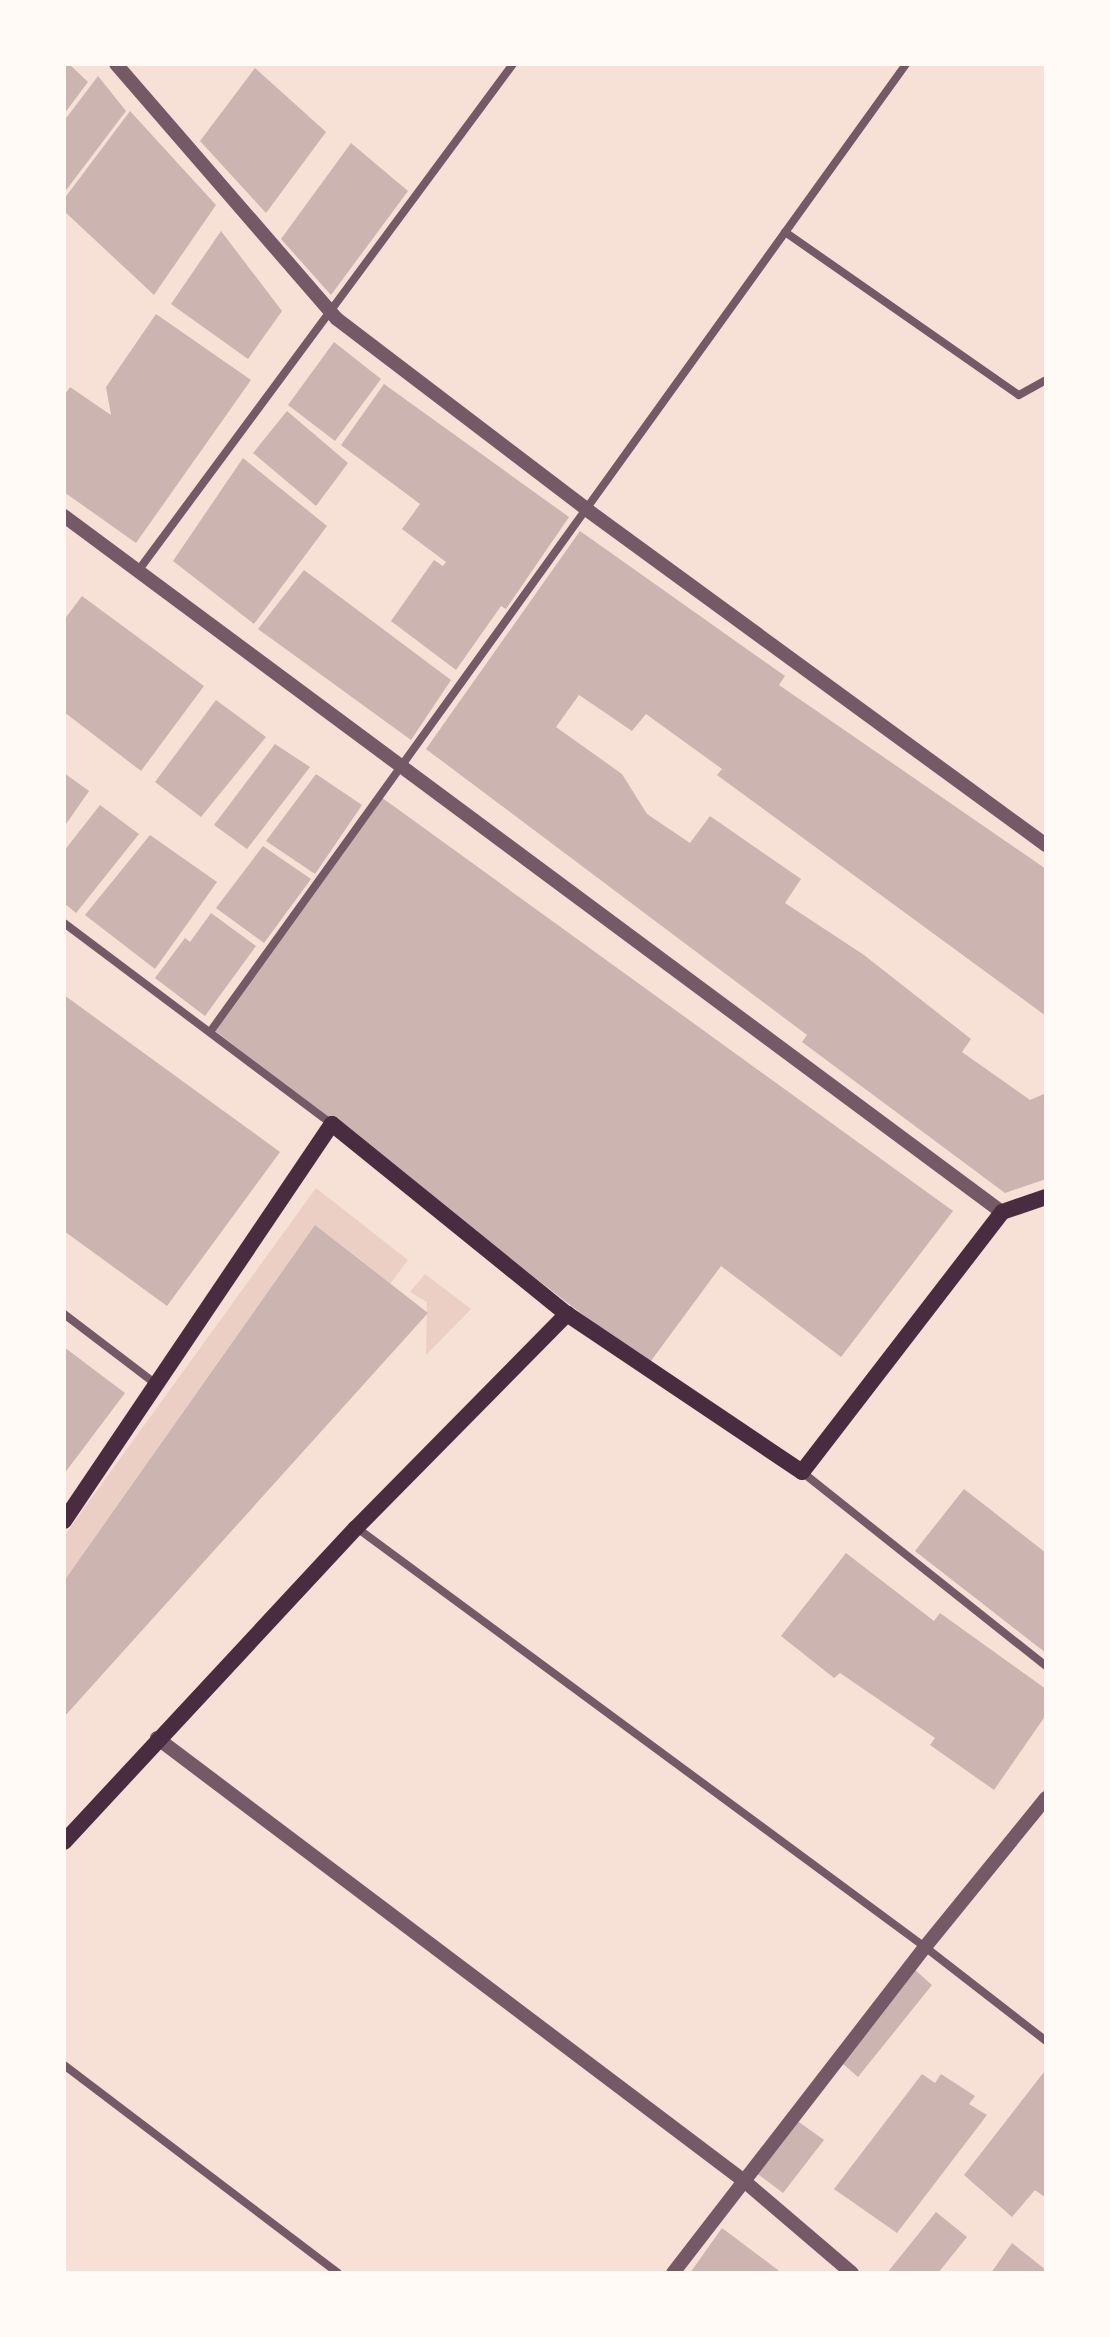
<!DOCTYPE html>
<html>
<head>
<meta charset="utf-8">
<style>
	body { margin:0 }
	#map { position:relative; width:1110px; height:2337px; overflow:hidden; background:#f7e1d7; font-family:Signika,sans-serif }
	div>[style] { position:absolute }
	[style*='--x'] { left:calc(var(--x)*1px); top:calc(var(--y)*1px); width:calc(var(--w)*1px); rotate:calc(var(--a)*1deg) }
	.green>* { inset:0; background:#ebcfc5 }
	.building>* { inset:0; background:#ccb4b1 }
	.minor>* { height:8px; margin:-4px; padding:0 4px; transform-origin:4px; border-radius:4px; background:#755966 }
	.tertiary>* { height:14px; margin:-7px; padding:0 7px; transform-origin:7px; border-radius:7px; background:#755966 }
	.secondary>* { height:16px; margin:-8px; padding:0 8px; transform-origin:8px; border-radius:8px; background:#4a2c40 }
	span { translate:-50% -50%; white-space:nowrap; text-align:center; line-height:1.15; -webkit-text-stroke:6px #fffaf5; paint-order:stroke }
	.frame { position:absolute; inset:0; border:66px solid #fffaf5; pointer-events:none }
</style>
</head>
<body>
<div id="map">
	<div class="green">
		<i style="clip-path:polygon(316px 1188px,408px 1260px,390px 1284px,315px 1225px,64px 1581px,64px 1536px)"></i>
		<i style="clip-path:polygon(425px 1274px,471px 1309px,426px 1355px,427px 1302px,410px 1292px)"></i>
	</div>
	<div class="building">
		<i style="clip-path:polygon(64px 64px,69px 64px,88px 82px,64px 114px)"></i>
		<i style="clip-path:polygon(255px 68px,326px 132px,266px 213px,200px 141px)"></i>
		<i style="clip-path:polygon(98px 76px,126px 111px,64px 193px,64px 121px)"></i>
		<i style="clip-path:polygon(130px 111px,216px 205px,154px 295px,64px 211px,64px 199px)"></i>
		<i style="clip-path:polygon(351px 143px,408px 191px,331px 295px,281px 239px)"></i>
		<i style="clip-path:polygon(221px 231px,282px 311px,248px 359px,171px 304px)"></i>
		<i style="clip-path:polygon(156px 314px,251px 380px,136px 543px,64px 492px,64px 396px,70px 387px,111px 415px,106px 387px)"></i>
		<i style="clip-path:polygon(334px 342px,381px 379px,335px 441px,288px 405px)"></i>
		<i style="clip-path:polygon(384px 384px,569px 517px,506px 609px,501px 606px,456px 670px,391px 621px,434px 560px,443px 566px,446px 562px,402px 529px,420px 504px,341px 445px)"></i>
		<i style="clip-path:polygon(287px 411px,348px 463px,316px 506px,253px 453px)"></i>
		<i style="clip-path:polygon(243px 458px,327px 526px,254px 624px,173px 561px)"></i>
		<i style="clip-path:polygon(580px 531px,785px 676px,779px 685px,1046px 869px,1046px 1016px,717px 775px,722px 769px,646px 714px,632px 731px,579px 695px,556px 727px,622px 774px,647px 814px,690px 843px,710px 816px,801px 879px,785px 903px,864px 955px,971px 1039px,962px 1052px,1030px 1100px,1046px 1093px,1046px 1179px,1005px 1193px,802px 1042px,807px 1035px,426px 749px)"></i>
		<i style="clip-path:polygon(304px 570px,451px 680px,411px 740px,258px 629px)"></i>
		<i style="clip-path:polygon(82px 596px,204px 686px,141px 771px,64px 712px,64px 620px)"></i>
		<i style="clip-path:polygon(216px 700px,266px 737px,201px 817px,155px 782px)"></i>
		<i style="clip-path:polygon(275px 744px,310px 767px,247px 849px,214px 825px)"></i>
		<i style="clip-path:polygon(64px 773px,89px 791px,64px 827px)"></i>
		<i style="clip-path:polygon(316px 774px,362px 805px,315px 874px,266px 841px)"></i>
		<i style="clip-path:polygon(381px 797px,953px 1211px,841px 1357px,721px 1266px,648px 1365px,214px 1030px)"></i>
		<i style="clip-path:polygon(100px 805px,139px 834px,76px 913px,64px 903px,64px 851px)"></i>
		<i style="clip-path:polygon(150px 835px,217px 882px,155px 969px,85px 915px)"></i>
		<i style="clip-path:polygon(263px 846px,311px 879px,264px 943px,216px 908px)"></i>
		<i style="clip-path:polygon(211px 913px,256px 946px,205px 1016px,155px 978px,185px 938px,190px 942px)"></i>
		<i style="clip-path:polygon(64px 995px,280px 1152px,167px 1306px,64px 1231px)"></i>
		<i style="clip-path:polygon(315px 1225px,428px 1313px,64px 1717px,64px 1581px)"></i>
		<i style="clip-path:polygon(64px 1347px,125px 1393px,64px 1474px)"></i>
		<i style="clip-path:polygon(964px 1489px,1046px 1553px,1046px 1653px,915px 1551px)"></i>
		<i style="clip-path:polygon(846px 1553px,934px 1621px,940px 1613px,1046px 1689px,1046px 1715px,994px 1790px,930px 1745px,935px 1738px,840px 1673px,834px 1678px,781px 1636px)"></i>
		<i style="clip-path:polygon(915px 1970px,932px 1985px,858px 2077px,842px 2063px)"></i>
		<i style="clip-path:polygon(1044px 2072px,1046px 2198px,1035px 2190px,1012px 2217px,964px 2175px)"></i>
		<i style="clip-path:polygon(922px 2074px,935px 2083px,941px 2074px,975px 2096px,969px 2104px,987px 2115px,897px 2233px,834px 2189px)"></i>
		<i style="clip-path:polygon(796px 2120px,824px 2140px,783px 2193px,755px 2172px)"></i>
		<i style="clip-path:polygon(936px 2212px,967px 2237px,938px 2273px,887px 2273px)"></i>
		<i style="clip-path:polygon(722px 2228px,782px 2273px,690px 2273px)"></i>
		<i style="clip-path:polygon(1012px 2243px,1046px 2270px,1046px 2273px,991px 2273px)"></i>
	</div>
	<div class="minor">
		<i style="--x:785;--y:232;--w:285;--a:34.9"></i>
		<i style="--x:1019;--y:395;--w:31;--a:-29"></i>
		<i style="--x:138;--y:571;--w:631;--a:-53.51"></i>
		<i style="--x:64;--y:923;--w:335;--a:36.9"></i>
		<i style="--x:210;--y:1032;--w:1192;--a:-54.28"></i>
		<i style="--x:64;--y:1314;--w:116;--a:37.3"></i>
		<i style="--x:802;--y:1472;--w:312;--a:38.5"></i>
		<i style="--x:357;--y:1528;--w:706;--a:36.42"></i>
		<i style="--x:925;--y:1947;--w:153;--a:37.8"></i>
		<i style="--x:64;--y:2065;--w:344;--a:37.2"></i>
	</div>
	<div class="tertiary">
		<i style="--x:116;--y:64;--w:337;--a:49.1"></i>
		<i style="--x:337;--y:319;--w:313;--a:37.3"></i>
		<i style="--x:586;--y:509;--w:570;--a:36.15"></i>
		<i style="--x:64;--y:516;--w:1168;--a:36.58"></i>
		<i style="--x:157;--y:1738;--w:734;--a:37.03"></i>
		<i style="--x:743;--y:2180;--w:143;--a:40.5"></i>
		<i style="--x:673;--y:2273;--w:412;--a:-52.3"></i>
		<i style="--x:925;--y:1947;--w:192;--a:-50.9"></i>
	</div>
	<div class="secondary">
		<i style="--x:64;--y:1521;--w:479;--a:-56"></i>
		<i style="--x:332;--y:1124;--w:302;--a:39"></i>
		<i style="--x:567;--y:1314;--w:283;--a:33.9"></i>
		<i style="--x:802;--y:1472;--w:328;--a:-52.4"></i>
		<i style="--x:1002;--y:1212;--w:46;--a:-18.8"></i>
		<i style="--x:64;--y:1842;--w:429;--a:-47.1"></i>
		<i style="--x:356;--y:1528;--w:301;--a:-45.4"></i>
	</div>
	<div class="frame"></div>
</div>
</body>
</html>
